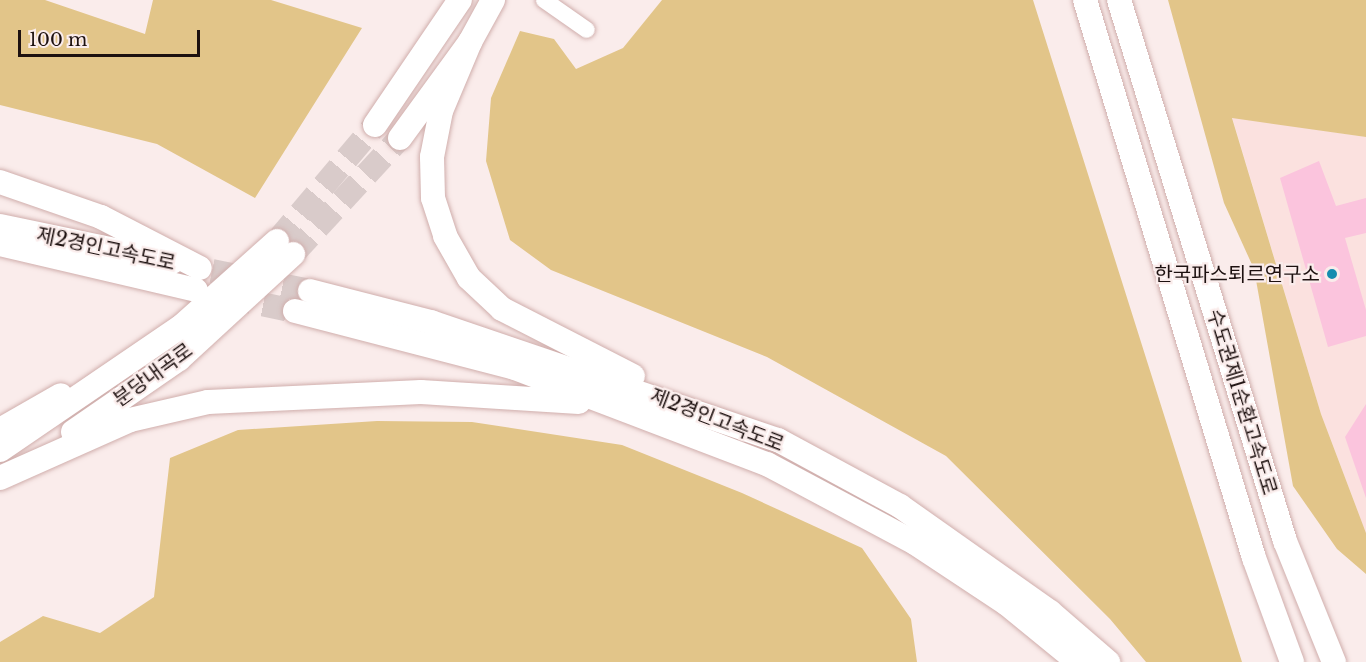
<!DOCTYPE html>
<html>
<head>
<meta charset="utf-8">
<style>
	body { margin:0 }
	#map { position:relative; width:1366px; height:662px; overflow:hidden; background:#faeceb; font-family:"Libre Baskerville","Noto Sans KR",serif }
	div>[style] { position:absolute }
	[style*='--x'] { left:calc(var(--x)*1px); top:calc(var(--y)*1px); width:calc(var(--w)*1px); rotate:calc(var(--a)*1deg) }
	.built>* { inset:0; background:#fbe1df }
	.green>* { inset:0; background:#e2c589 }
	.building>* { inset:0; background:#fbc4dd }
	.highway-tunnel>* { height:24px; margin-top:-12px; transform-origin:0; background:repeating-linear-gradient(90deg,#d9cbca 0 24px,transparent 0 36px) }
	.roads { filter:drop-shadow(0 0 2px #d0aeac) drop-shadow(0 0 2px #d0aeac) }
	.minor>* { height:16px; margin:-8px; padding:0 8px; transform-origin:8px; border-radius:8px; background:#fff }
	.highway>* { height:24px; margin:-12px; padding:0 12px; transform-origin:12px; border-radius:12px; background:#fff }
	.dots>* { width:16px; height:16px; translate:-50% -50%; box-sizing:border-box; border:3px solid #faeceb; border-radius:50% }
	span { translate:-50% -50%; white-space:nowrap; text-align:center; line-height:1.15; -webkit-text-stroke:4.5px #faeceb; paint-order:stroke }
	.street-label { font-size:20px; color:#1d1110 }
	.poi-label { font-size:20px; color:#1d1110 }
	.right { translate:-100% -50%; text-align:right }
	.scale { position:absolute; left:18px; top:30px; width:182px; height:27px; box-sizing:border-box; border:3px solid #1d1110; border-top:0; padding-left:8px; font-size:18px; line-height:21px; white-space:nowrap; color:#1d1110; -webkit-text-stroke:4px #faeceb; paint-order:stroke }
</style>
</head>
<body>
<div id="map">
	<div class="built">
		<i style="clip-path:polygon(1232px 117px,1366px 137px,1366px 533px,1321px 414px)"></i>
	</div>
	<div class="green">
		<i style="clip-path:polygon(0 0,45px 0,145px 34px,153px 0,271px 0,362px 28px,255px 198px,157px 144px,0 105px)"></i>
		<i style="clip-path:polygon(662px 0,1033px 0,1242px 662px,1146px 662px,1110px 619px,946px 456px,767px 357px,551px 270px,510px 240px,486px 161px,491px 98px,520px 31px,554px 39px,576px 69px,623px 48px)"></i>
		<i style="clip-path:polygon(1168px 0,1366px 0,1366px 137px,1232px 118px,1321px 414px,1366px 533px,1366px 574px,1337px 549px,1293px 486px,1254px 269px,1224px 203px)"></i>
		<i style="clip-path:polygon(377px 421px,472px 422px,622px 445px,742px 493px,862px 548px,911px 619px,917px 662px,0 662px,0 642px,43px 616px,100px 633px,154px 597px,170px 458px,238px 430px)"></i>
	</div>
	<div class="building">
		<i style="clip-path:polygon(1319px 161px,1336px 206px,1366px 198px,1366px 233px,1345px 238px,1366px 310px,1366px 336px,1328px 347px,1280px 178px)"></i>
		<i style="clip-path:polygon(1366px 404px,1366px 498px,1345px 437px)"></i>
	</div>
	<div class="highway-tunnel">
		<i style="--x:277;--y:241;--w:152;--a:-49.8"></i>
		<i style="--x:293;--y:254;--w:158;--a:-47.3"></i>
		<i style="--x:212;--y:271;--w:100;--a:11.5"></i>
		<i style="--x:228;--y:297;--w:68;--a:11.8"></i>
	</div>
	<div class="roads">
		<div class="minor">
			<i style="--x:544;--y:0;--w:52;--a:34.9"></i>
		</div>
		<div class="highway">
			<i style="--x:1085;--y:0;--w:583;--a:73.15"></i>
			<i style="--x:1254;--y:558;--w:111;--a:69.9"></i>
			<i style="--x:1119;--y:0;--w:566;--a:72.94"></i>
			<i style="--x:1285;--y:541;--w:131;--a:68"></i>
			<i style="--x:470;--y:42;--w:75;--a:112.8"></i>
			<i style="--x:441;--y:111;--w:47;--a:101.1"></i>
			<i style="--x:432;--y:157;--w:41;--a:88.6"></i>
			<i style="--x:433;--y:198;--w:40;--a:72"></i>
			<i style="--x:445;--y:236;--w:48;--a:60.3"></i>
			<i style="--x:469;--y:278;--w:45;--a:43.2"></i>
			<i style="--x:502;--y:309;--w:147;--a:27.1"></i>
			<i style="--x:375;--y:125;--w:151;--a:-55.8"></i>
			<i style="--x:400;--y:138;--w:119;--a:-53.9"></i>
			<i style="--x:470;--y:42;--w:48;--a:-61.3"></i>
			<i style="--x:0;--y:182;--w:107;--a:19.1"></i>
			<i style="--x:101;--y:217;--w:111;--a:27.3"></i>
			<i style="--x:0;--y:226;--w:176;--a:11.8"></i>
			<i style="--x:0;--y:244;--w:201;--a:13.2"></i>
			<i style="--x:310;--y:291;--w:125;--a:14.4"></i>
			<i style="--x:431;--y:322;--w:367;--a:18.8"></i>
			<i style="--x:778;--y:440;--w:139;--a:28.4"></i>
			<i style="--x:900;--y:506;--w:184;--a:35.2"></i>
			<i style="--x:1050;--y:612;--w:77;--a:40.8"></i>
			<i style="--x:295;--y:311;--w:227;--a:14.5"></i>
			<i style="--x:515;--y:368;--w:270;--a:20.9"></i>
			<i style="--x:767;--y:464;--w:168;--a:28.1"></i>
			<i style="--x:915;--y:543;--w:110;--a:33.5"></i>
			<i style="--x:1007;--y:604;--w:92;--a:39.2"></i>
			<i style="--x:0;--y:430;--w:70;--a:-29.8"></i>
			<i style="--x:73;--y:432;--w:129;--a:-34.6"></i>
			<i style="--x:179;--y:359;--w:155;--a:-42.6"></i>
			<i style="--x:0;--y:450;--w:222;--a:-34.3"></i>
			<i style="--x:183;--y:325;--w:126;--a:-41.8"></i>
			<i style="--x:0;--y:478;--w:142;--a:-24"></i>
			<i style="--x:130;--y:420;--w:80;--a:-13"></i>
			<i style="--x:208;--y:402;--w:213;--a:-2.7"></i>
			<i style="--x:421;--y:392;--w:158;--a:3.6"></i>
		</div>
	</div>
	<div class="dots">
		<i style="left:1332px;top:274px;background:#158daf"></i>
	</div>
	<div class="street-label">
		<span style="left:106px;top:249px;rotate:12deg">제2경인고속도로</span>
		<span style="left:153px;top:375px;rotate:-36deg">분당내곡로</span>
		<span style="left:1242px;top:402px;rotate:73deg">수도권제1순환고속도로</span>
		<span style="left:717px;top:420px;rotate:21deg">제2경인고속도로</span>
	</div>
	<div class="poi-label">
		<span class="right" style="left:1320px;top:274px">한국파스퇴르연구소</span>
	</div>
	<div class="scale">100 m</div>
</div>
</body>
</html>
